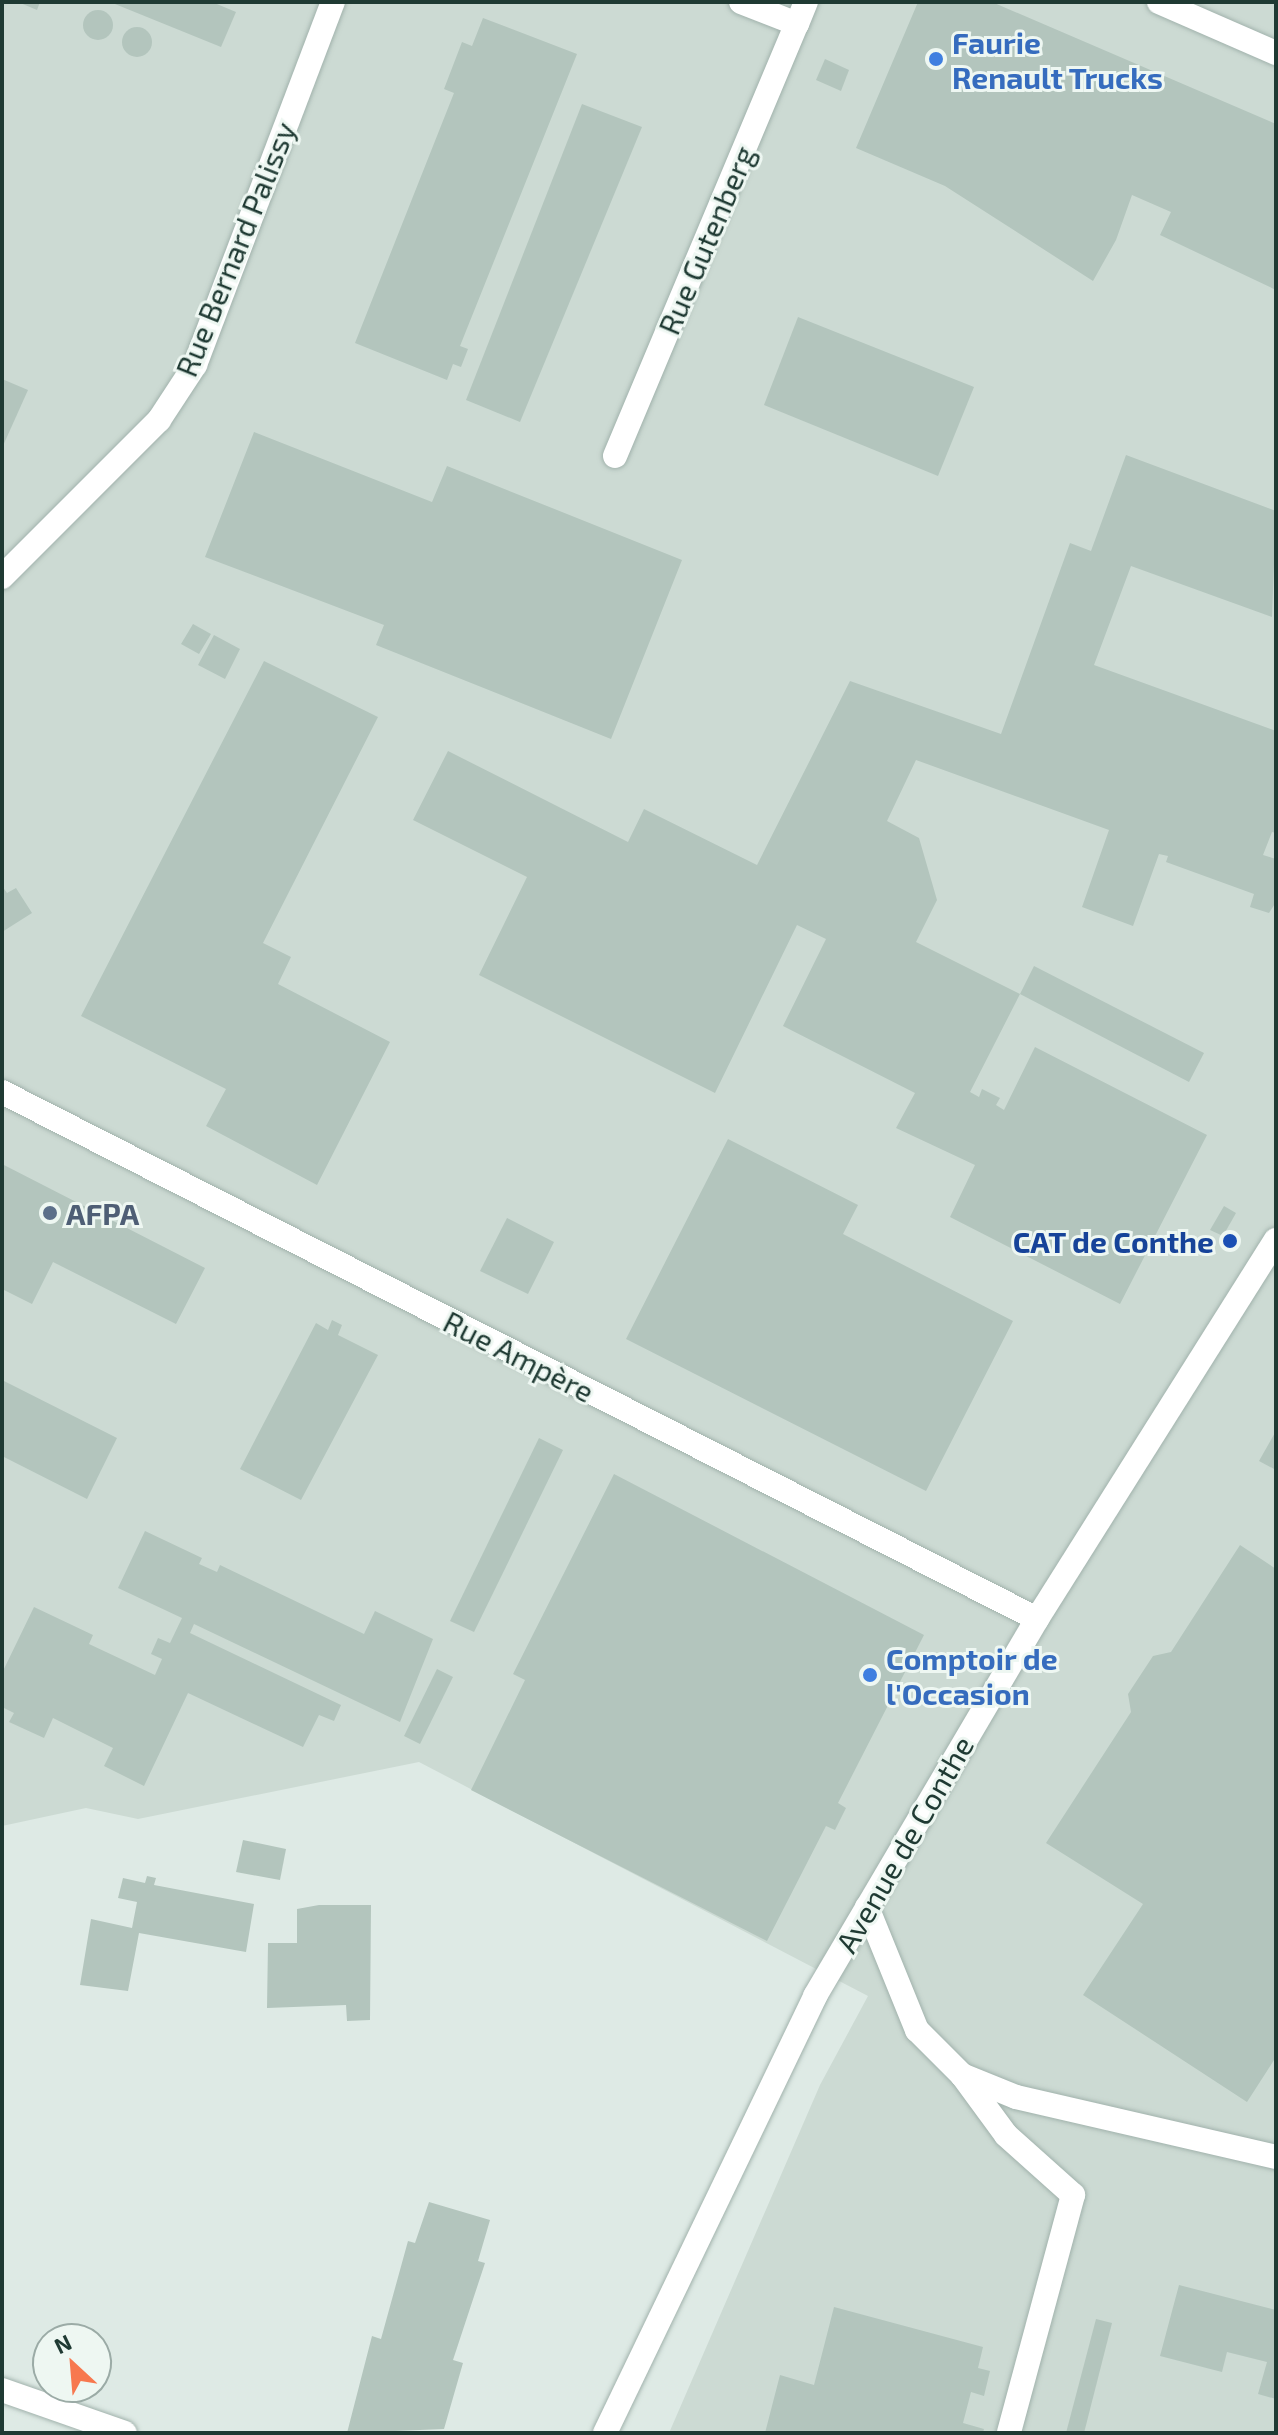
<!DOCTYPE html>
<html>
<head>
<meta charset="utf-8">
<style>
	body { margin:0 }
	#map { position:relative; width:1278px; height:2435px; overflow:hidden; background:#deeae5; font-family:"Exo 2",sans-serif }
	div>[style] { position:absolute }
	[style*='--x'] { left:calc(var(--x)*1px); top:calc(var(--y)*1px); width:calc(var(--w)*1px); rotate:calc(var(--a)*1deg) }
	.built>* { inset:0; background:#ccdad3 }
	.building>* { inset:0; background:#b3c5bd }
	.round { border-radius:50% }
	.roads { filter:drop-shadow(0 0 2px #a1b2ac) drop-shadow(0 0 2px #a1b2ac) }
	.minor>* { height:24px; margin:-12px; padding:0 12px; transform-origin:12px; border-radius:12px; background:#fff }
	.dots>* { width:22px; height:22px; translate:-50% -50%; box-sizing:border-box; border:4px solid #eef7f2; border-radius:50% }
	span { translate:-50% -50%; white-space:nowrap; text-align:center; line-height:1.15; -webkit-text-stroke:6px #eef7f2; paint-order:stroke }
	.shop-label { font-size:30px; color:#366cbe; font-weight:700 }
	.left { translate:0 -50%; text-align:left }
	.street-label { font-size:30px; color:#1f3a33 }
	.service-label { font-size:30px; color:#4e5e75; font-weight:700 }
	.transit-label { font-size:30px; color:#164399; font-weight:700 }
	.right { translate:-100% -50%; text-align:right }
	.frame { position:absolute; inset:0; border:4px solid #1f3a33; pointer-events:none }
	.north { position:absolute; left:32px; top:2323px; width:80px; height:80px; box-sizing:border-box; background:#eef7f2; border:2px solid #9baba6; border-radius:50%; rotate:334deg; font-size:22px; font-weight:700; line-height:32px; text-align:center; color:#1f3a33 }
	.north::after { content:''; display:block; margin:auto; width:28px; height:36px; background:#f7784f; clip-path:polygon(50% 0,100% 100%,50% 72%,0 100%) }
</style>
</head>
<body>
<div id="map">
	<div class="built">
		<i style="clip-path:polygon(2px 2px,1276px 2px,1276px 2433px,669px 2433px,820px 2085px,868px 1996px,419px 1762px,138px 1819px,86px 1808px,2px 1826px)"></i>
	</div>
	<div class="building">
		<i style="clip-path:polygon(18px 2px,40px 2px,37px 10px)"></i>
		<i style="clip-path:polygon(110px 2px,212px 2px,236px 12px,221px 47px)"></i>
		<i style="clip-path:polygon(918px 2px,992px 2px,1276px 124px,1276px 290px,1160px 235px,1171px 212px,1132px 195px,1116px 240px,1093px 281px,945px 186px,856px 148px)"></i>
		<i class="round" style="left:83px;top:10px;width:30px;height:30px"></i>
		<i style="clip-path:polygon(483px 18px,577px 54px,460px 346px,468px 349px,461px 367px,453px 364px,447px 380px,355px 343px,454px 93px,444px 89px,462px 42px,472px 46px)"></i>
		<i class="round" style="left:122px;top:27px;width:30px;height:30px"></i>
		<i style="clip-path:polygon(825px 59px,849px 70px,841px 91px,816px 80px)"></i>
		<i style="clip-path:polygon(582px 104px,642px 127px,520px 422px,466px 400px)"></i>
		<i style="clip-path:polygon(798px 317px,974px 387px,938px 476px,764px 405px)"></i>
		<i style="clip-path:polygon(2px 379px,28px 390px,2px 448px)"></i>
		<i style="clip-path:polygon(254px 432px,432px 502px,447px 466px,682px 560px,611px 739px,376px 645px,384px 625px,205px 557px)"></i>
		<i style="clip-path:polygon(1126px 455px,1276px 511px,1272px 617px,1131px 566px,1094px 665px,1276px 731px,1276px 833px,1272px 832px,1263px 855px,1276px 859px,1276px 902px,1269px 913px,1250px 907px,1254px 894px,1166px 862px,1168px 856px,1159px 854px,1133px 926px,1082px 907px,1109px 830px,916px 760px,887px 821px,919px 838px,937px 900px,916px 942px,1020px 994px,970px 1092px,979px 1097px,982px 1089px,1000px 1098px,996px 1105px,1004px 1110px,1035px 1047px,1207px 1135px,1120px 1304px,950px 1217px,975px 1165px,896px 1128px,915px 1093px,783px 1026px,826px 939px,797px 925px,715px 1093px,479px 975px,527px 877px,413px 820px,448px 751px,628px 842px,644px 809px,757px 865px,850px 681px,1001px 734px,1070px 543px,1091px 551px)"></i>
		<i style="clip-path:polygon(193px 624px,211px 634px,199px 654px,181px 644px)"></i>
		<i style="clip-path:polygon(214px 635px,240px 649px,225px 679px,198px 665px)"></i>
		<i style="clip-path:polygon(264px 661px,378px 717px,263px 943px,291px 957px,278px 984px,390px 1042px,317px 1185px,206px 1126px,226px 1089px,81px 1016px)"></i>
		<i style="clip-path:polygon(2px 886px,7px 893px,16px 888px,32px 913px,2px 932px)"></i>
		<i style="clip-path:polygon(1034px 966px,1204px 1053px,1189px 1082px,1020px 994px)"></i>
		<i style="clip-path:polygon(728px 1139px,858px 1205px,843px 1234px,1013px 1321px,926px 1491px,626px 1339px)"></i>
		<i style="clip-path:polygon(2px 1164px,205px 1268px,176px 1324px,53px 1262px,32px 1304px,2px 1289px)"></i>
		<i style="clip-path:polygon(1224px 1206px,1236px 1213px,1223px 1236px,1210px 1230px)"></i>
		<i style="clip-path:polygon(507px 1218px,554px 1242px,528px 1294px,480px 1271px)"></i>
		<i style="clip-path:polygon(332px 1320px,342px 1325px,338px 1335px,378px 1355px,301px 1500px,240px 1469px,316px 1323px,328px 1330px)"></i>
		<i style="clip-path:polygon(2px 1380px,117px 1438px,87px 1499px,2px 1456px)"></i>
		<i style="clip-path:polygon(1276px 1431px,1276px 1470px,1259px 1461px)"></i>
		<i style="clip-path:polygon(539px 1438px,563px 1450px,474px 1632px,450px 1621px)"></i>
		<i style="clip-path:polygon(614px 1474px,924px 1635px,838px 1803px,846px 1808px,835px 1830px,826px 1826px,767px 1941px,471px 1790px,525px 1680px,513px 1674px)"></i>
		<i style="clip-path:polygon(145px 1531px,202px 1558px,199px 1564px,217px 1572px,220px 1565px,364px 1634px,375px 1611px,433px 1639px,400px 1722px,194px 1624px,190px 1633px,341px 1705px,334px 1721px,319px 1715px,303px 1747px,188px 1693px,144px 1786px,104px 1766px,113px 1748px,53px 1718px,44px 1738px,9px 1722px,14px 1713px,2px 1707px,2px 1673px,34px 1607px,93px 1635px,89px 1644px,155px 1675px,162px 1659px,151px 1654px,158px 1638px,170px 1643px,182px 1618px,118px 1588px)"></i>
		<i style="clip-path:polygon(1240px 1545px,1276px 1569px,1276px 2057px,1247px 2102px,1083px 1995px,1143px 1904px,1046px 1843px,1131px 1712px,1128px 1694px,1153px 1656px,1171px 1652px)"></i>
		<i style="clip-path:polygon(437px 1669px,453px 1677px,420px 1744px,404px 1736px)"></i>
		<i style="clip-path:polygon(243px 1840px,286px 1849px,280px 1880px,236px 1872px)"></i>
		<i style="clip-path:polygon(147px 1876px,156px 1878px,154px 1885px,254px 1904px,246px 1952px,139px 1933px,128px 1991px,80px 1985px,91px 1919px,132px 1928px,137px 1902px,118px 1898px,123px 1878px,145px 1883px)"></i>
		<i style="clip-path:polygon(319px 1905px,371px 1905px,370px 2020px,347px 2021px,346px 2005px,267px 2008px,268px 1943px,297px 1943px,297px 1909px)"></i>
		<i style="clip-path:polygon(429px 2202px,490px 2220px,478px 2261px,485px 2263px,453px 2360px,463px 2363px,444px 2429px,347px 2433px,372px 2336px,381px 2339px,408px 2241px,415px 2243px)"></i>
		<i style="clip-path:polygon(1179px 2285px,1276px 2310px,1276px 2399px,1258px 2394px,1267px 2362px,1227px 2352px,1222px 2372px,1160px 2356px)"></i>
		<i style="clip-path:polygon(834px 2307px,983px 2347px,978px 2368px,990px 2371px,984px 2396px,971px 2392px,963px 2423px,984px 2429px,983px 2433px,765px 2433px,780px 2375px,814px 2385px)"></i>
		<i style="clip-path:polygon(1096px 2319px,1112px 2323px,1084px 2433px,1066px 2433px)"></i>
	</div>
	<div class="roads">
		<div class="minor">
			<i style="--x:741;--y:2;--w:60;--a:21.4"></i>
			<i style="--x:797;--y:24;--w:24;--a:-68"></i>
			<i style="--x:1159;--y:2;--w:128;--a:23.6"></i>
			<i style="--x:615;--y:456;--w:469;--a:-67.2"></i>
			<i style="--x:2;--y:577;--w:222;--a:-45"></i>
			<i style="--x:159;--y:420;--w:66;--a:-56.8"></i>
			<i style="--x:195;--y:365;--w:388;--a:-69.2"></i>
			<i style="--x:2;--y:1092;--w:1161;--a:26.98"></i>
			<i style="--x:867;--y:1907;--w:133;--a:67.9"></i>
			<i style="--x:917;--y:2030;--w:64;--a:45"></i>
			<i style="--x:962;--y:2075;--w:58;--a:22.2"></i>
			<i style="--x:1016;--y:2097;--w:267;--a:13"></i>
			<i style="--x:962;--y:2075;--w:74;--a:53.7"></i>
			<i style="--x:1006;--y:2135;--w:90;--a:41.8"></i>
			<i style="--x:1073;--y:2195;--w:246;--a:105.1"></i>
			<i style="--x:2;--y:2390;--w:130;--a:19.3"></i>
			<i style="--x:605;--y:2433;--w:485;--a:-64.3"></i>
			<i style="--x:815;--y:1996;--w:438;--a:-59.5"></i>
			<i style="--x:1037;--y:1619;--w:448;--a:-57.8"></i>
		</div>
	</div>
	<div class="dots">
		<i style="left:936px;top:59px;background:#3f7fe0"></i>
		<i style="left:50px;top:1213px;background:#5c6f8a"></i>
		<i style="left:1230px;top:1241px;background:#1a4fb4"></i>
		<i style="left:870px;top:1675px;background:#3f7fe0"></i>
	</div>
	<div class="shop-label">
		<span class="left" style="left:952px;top:59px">Faurie<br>Renault Trucks</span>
		<span class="left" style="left:886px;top:1675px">Comptoir de<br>l'Occasion</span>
	</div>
	<div class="street-label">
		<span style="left:706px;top:240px;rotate:-67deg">Rue Gutenberg</span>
		<span style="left:235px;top:249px;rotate:-68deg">Rue Bernard Palissy</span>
		<span style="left:519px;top:1356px;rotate:27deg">Rue Ampère</span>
		<span style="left:904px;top:1844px;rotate:-60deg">Avenue de Conthe</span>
	</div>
	<div class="service-label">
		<span class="left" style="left:66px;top:1213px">AFPA</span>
	</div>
	<div class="transit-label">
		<span class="right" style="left:1214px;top:1241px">CAT de Conthe</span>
	</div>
	<div class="frame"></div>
	<div class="north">N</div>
</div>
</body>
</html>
